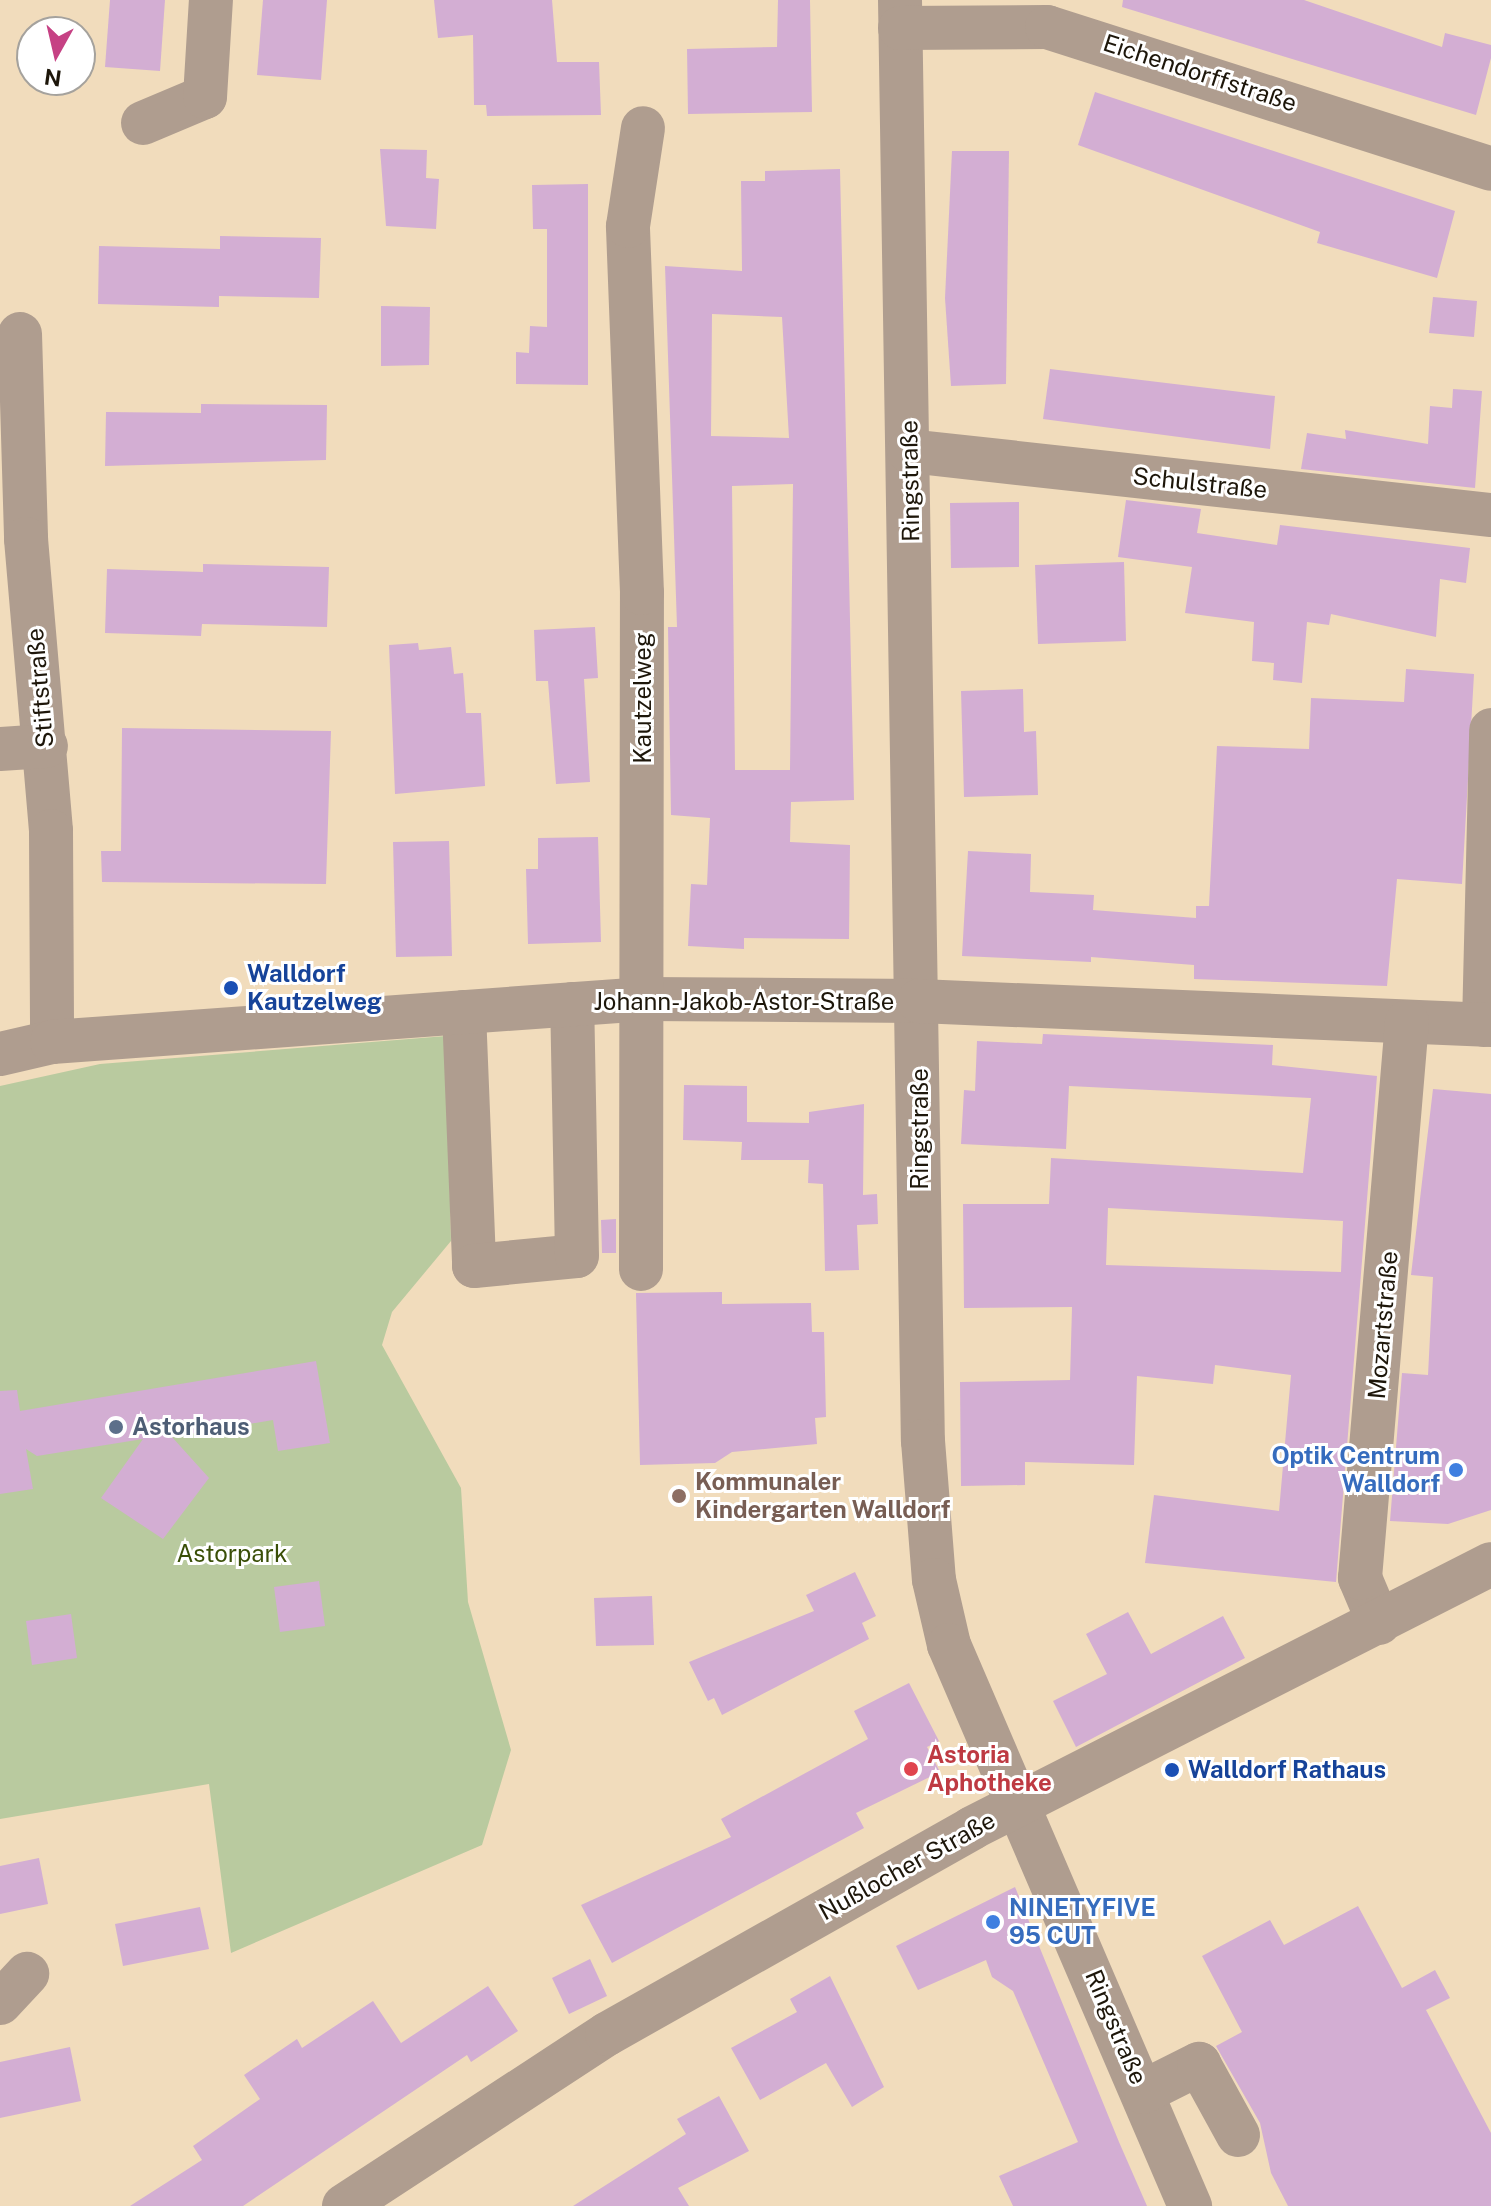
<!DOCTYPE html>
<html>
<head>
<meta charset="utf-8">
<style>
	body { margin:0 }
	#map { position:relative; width:1491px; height:2206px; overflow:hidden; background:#f1dcbc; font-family:"Public Sans",sans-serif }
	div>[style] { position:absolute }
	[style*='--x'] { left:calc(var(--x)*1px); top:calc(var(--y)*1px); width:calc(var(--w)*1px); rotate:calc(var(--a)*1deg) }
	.green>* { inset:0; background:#b9ca9f }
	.building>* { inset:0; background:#d3aed3 }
	.minor>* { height:44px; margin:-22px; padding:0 22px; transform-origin:22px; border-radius:22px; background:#af9d8f }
	.dots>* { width:22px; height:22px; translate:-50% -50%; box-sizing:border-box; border:4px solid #fff; border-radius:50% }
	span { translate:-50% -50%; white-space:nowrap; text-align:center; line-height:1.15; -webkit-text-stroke:6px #fff; paint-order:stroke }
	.street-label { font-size:24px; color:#1d160a }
	.transit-label { font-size:24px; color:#164399; font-weight:700 }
	.left { translate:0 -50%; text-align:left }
	.service-label { font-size:24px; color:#4e5e75; font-weight:700 }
	.shop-label { font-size:24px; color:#366cbe; font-weight:700 }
	.right { translate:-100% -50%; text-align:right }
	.education-label { font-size:24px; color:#785e54; font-weight:700 }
	.park-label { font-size:24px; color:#3a4f07 }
	.health-label { font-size:24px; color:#be3a42; font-weight:700 }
	.north { position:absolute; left:16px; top:16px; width:80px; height:80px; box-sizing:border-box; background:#fff; border:2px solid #a5a29d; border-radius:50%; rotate:188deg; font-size:22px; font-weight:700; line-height:32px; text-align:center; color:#1d160a }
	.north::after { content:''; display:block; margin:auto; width:28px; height:36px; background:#c64184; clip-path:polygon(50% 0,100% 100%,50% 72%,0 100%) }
</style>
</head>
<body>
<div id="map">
	<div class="green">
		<i style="clip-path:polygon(446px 1036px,451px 1241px,392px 1312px,382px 1345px,461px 1488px,468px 1602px,511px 1750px,482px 1845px,231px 1953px,209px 1784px,0 1819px,0 1086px,100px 1064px)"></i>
	</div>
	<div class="building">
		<i style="clip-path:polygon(110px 0,165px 0,160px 71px,105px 67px)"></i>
		<i style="clip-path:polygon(263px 0,327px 0,321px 80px,257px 75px)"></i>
		<i style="clip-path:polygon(434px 0,552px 0,557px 62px,599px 62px,601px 115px,487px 116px,486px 105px,474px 105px,473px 35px,438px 38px)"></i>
		<i style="clip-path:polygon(778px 0,810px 0,812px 112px,688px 114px,687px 49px,777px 47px)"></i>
		<i style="clip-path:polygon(1123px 0,1304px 0,1442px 47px,1445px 33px,1491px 45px,1491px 58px,1476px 115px,1122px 7px)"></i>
		<i style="clip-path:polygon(1095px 92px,1455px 211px,1437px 278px,1317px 243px,1320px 232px,1078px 145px)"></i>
		<i style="clip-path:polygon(380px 149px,427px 150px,426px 178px,439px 179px,436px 229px,386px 226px)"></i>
		<i style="clip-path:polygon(952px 151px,1009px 151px,1006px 384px,951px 386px,945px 298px)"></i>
		<i style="clip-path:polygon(evenodd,840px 169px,854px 800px,791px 802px,790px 842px,850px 845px,849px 939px,744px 938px,744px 949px,688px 946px,691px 884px,707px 885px,710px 818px,671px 815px,668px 627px,677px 627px,665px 266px,742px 271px,741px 181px,765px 181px,765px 171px,840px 169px,712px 314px,782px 317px,789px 438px,711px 436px,712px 314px,840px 169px,793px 484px,790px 770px,735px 770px,732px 486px,793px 484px)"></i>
		<i style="clip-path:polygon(588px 184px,588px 385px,516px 384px,516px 352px,529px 353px,530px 326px,547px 327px,547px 229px,533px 229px,532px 185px)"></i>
		<i style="clip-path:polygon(220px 236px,321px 238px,319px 298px,219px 296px,219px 307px,98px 304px,99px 246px,220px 249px)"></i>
		<i style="clip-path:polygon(1433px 297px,1477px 301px,1474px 337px,1429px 333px)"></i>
		<i style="clip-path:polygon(381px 306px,430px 307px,429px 365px,381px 366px)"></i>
		<i style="clip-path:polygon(1050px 369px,1275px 396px,1270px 449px,1043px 419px)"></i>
		<i style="clip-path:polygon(1453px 389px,1482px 391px,1475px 488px,1301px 469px,1307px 433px,1346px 439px,1345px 430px,1428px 444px,1430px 406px,1452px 408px)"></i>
		<i style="clip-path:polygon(201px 404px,327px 405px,326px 460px,105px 466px,106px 412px,201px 413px)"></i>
		<i style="clip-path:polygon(1126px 500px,1201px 509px,1197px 533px,1277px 545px,1280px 525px,1470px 548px,1466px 583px,1440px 579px,1436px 637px,1331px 614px,1329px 625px,1307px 622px,1302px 683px,1273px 680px,1274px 663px,1252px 661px,1254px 622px,1185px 613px,1192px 567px,1118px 557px)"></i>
		<i style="clip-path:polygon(1019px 502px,1019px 567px,951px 568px,950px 503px)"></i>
		<i style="clip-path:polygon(1124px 562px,1126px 641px,1038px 644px,1035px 565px)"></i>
		<i style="clip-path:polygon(203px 564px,329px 567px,327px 627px,202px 624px,201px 636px,105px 633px,107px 569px,203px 572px)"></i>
		<i style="clip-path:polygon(595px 627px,598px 678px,584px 679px,590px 782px,556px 784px,548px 681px,536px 681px,534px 630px)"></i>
		<i style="clip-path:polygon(418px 643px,419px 650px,451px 647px,454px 674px,463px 673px,466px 713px,481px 713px,485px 786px,395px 794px,389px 645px)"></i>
		<i style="clip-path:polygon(1406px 669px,1474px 674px,1462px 884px,1397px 879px,1387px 986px,1194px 979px,1194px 965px,1091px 957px,1091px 962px,962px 956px,968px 851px,1031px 854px,1030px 892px,1094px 895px,1093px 910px,1196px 918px,1196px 906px,1209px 906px,1217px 746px,1309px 749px,1311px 698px,1404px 702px)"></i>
		<i style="clip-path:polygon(1023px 689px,1024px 732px,1036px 731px,1038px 795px,964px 797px,961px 691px)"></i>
		<i style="clip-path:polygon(122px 728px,331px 731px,326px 884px,102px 882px,101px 851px,121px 851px)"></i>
		<i style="clip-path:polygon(598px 837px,601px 942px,528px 944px,526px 869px,538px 869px,538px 838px)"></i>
		<i style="clip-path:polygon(449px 841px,452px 956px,396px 957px,393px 842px)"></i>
		<i style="clip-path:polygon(evenodd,1043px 1034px,1273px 1045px,1272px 1065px,1377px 1076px,1336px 1582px,1145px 1563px,1154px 1495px,1279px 1511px,1291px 1375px,1215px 1365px,1213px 1384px,1137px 1376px,1134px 1465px,1025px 1462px,1025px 1485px,961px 1486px,960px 1382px,1070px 1380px,1072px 1307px,964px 1308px,963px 1204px,1049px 1204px,1051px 1158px,1303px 1173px,1311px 1098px,1069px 1086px,1066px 1149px,961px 1144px,964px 1090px,975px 1091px,977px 1041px,1042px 1044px,1043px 1034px,1108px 1208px,1343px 1221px,1341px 1272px,1106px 1265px,1108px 1208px)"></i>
		<i style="clip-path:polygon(684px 1085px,747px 1086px,747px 1122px,809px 1123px,809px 1112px,864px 1104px,863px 1195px,877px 1194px,878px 1224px,857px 1225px,859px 1270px,825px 1271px,823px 1184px,808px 1183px,809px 1160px,741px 1160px,742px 1142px,683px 1140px)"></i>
		<i style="clip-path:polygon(1433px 1089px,1491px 1094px,1491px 1510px,1448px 1524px,1390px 1521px,1402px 1373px,1428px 1375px,1433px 1277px,1411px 1275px)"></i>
		<i style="clip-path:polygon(616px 1219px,616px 1253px,602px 1253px,601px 1220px)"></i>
		<i style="clip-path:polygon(722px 1292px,722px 1304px,811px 1303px,812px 1332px,824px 1332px,826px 1417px,815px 1418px,817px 1444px,732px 1452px,715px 1463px,640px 1465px,636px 1293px)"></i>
		<i style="clip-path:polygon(316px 1361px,330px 1443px,278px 1451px,273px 1420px,172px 1437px,209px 1478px,163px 1539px,101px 1498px,143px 1439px,37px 1456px,26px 1449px,33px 1489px,0 1494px,0 1391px,17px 1390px,20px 1411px)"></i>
		<i style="clip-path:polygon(855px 1572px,876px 1616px,862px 1623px,869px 1639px,722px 1715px,714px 1698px,708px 1701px,689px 1662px,814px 1611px,806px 1595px)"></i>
		<i style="clip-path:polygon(319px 1581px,325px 1626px,280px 1632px,274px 1587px)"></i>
		<i style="clip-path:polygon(652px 1596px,654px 1645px,596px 1646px,594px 1598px)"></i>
		<i style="clip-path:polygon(1128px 1612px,1151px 1654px,1223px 1616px,1245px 1658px,1076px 1747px,1053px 1701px,1107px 1674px,1086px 1634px)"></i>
		<i style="clip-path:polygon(71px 1614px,77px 1658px,32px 1665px,26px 1621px)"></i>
		<i style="clip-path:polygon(909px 1683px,939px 1741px,927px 1747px,940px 1772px,856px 1813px,864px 1828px,612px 1963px,581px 1905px,731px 1837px,721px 1819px,868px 1739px,854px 1711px)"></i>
		<i style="clip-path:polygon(39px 1858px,48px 1904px,0 1914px,0 1866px)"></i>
		<i style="clip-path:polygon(1015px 1887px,1119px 2142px,1147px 2206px,1013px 2206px,999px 2176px,1078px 2142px,1013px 1991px,992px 1977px,986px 1960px,918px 1990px,896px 1946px)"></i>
		<i style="clip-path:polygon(1358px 1906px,1402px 1988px,1435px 1970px,1450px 1998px,1426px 2010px,1491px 2133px,1491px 2206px,1288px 2206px,1271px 2173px,1260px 2123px,1216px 2046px,1242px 2032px,1202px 1956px,1270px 1920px,1284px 1945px)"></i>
		<i style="clip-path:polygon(200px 1907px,209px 1949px,123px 1966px,115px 1924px)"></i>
		<i style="clip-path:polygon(590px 1959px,607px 1996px,569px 2014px,552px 1978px)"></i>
		<i style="clip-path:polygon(830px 1976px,884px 2087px,852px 2107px,826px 2063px,760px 2100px,731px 2048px,797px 2012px,790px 1999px)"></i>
		<i style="clip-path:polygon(488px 1986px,518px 2031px,471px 2062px,467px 2055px,243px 2206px,130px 2206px,202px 2160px,193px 2146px,260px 2099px,244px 2075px,297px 2039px,302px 2048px,373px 2001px,401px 2043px)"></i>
		<i style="clip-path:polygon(70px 2047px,81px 2101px,0 2118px,0 2062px)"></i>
		<i style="clip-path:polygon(719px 2096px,749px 2151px,678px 2188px,689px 2206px,573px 2206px,686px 2134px,677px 2119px)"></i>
	</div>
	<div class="minor">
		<i style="--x:900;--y:0;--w:1441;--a:89.09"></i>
		<i style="--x:923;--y:1441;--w:139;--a:85.5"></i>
		<i style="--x:934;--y:1580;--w:67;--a:77"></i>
		<i style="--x:949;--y:1645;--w:611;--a:66.75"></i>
		<i style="--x:900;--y:28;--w:147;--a:-0.4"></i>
		<i style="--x:1047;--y:27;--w:466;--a:17.7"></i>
		<i style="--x:143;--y:123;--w:67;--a:-22.8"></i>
		<i style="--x:205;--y:97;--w:97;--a:-86.5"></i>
		<i style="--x:20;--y:334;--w:205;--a:88.3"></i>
		<i style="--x:26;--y:539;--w:293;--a:85.1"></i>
		<i style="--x:51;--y:831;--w:211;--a:89.7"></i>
		<i style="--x:909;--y:451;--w:586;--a:6.28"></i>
		<i style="--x:0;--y:749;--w:46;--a:-3.7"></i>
		<i style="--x:464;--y:1012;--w:254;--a:87.7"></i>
		<i style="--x:474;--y:1266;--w:103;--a:-5.5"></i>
		<i style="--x:577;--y:1256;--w:252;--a:-91.1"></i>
		<i style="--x:1484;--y:1025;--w:295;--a:-88.6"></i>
		<i style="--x:0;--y:1054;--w:53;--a:-13"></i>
		<i style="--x:52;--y:1042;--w:595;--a:-4.15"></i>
		<i style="--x:645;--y:999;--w:274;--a:0.4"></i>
		<i style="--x:919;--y:1001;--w:573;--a:2.4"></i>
		<i style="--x:641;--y:1269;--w:676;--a:-89.92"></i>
		<i style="--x:642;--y:593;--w:367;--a:-92.2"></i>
		<i style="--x:628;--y:226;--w:99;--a:-81.3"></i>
		<i style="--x:1379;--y:1623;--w:49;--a:-112.9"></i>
		<i style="--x:1360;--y:1578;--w:558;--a:-85.17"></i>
		<i style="--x:0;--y:2003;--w:40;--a:-47"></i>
		<i style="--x:1143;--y:2092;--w:63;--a:-26.6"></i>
		<i style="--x:1199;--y:2064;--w:81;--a:61.2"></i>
		<i style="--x:344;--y:2206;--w:314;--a:-33.2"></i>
		<i style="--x:607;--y:2034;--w:419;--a:-29.4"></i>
		<i style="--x:972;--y:1828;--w:582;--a:-26.96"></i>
	</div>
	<div class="dots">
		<i style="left:231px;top:988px;background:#1a4fb4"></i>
		<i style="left:116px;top:1427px;background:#5c6f8a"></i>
		<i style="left:1456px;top:1470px;background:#3f7fe0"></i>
		<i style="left:679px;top:1496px;background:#8d6e63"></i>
		<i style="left:911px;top:1769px;background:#e0444e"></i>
		<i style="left:1172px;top:1770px;background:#1a4fb4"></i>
		<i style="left:993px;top:1922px;background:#3f7fe0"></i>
	</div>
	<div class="street-label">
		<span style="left:1200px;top:73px;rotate:18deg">Eichendorffstraße</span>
		<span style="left:910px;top:481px;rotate:-91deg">Ringstraße</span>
		<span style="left:1200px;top:483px;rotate:6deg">Schulstraße</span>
		<span style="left:40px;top:688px;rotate:-95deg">Stiftstraße</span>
		<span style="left:643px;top:698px;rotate:-90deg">Kautzelweg</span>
		<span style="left:744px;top:1002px">Johann-Jakob-Astor-Straße</span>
		<span style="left:920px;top:1129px;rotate:-90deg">Ringstraße</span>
		<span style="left:1383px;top:1325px;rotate:-85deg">Mozartstraße</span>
		<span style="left:907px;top:1866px;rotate:-29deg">Nußlocher Straße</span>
		<span style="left:1116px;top:2027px;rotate:67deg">Ringstraße</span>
	</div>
	<div class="transit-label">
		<span class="left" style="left:247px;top:988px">Walldorf<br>Kautzelweg</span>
		<span class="left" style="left:1188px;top:1770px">Walldorf Rathaus</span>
	</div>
	<div class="service-label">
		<span class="left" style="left:132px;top:1427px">Astorhaus</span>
	</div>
	<div class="shop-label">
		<span class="right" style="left:1440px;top:1470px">Optik Centrum<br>Walldorf</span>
		<span class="left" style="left:1009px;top:1922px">NINETYFIVE<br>95 CUT</span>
	</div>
	<div class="education-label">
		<span class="left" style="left:695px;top:1496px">Kommunaler<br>Kindergarten Walldorf</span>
	</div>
	<div class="park-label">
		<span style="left:232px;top:1554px">Astorpark</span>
	</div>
	<div class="health-label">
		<span class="left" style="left:927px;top:1769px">Astoria<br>Aphotheke</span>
	</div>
	<div class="north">N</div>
</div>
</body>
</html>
